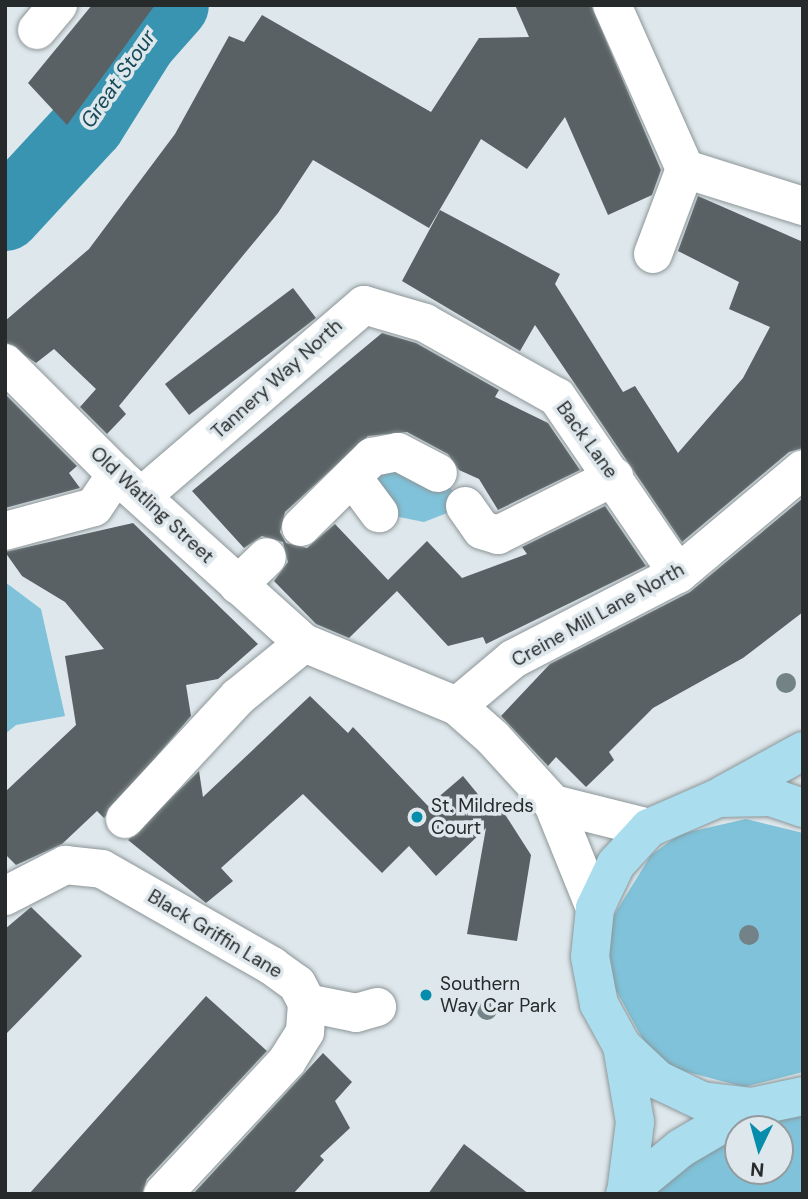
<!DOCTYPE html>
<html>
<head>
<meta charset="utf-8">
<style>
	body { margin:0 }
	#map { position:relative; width:808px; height:1199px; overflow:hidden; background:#dee7eb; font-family:"DM Sans",sans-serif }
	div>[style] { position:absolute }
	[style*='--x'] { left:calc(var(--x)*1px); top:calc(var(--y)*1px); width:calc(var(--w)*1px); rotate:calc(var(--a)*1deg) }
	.green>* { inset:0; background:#7fc2d9 }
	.river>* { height:72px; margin:-36px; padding:0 36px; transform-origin:36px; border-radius:36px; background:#3894b0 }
	.building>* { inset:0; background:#596164 }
	.roads { filter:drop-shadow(0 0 2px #8c9598) drop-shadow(0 0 2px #8c9598) }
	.minor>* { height:38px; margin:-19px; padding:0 19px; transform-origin:19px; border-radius:19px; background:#fff }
	.major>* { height:38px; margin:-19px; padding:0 19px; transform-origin:19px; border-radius:19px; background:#ade }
	.trees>* { width:20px; height:20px; margin:-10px; border-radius:50%; background:#728287 }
	.dots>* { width:19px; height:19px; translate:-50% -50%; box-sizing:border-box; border:4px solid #dee7eb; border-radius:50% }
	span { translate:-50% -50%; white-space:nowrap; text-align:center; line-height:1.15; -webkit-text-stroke:7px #dee7eb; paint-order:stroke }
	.street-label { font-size:19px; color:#262a2b }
	.poi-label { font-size:19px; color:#262a2b }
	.left { translate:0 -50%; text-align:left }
	.water-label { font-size:21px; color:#164a5a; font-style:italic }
	.frame { position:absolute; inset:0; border:7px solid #262a2b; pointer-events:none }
	.north { position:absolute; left:724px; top:1115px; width:70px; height:70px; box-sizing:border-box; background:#dee7eb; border:2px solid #949b9e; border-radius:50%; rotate:185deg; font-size:19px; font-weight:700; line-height:28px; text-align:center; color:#262a2b }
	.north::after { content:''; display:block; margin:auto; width:24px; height:32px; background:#078dac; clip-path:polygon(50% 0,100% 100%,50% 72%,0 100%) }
</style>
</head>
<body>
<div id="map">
	<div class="green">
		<i style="clip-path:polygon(372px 457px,438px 473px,465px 506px,424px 522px,379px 513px)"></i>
		<i style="clip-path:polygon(5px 582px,41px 609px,65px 716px,16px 725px,5px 734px)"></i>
		<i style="clip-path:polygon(746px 819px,803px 833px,803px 1072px,744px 1087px,676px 1069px,647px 1047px,613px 985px,609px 950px,614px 915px,651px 855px,680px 834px)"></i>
		<i style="clip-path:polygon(evenodd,803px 1096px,803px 1194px,625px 1194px,681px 1148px,751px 1107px,803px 1096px,738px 1129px,780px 1129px,780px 1171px,738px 1171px,738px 1129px)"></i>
	</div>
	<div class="river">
		<i style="--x:5;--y:215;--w:124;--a:-47.3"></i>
		<i style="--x:89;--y:124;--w:98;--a:-57.9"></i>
		<i style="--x:141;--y:41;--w:48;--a:-48.4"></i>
	</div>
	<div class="building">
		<i style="clip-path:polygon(92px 5px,155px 5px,67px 125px,28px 83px)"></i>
		<i style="clip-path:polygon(515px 5px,591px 5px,661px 170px,652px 195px,608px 215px,565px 117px,527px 169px,481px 139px,429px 228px,313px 160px,278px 213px,119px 406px,126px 414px,107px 434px,80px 407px,96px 389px,54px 349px,36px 363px,5px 342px,5px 321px,89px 249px,175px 134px,229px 36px,244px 42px,262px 15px,431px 112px,479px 38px,529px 37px)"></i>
		<i style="clip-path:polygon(698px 196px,803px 242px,803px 448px,789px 452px,682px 542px,535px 325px,520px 351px,402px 281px,440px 210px,560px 274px,555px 284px,623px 392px,635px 386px,678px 453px,743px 378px,770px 327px,729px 309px,739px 282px,678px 251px)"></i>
		<i style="clip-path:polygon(293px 288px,316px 318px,189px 415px,165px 384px)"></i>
		<i style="clip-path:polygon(382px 333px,416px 343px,499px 390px,495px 397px,548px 423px,580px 470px,498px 510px,479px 479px,459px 470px,448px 454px,407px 432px,368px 436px,285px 512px,280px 532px,286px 543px,307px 548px,335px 524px,388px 580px,427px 541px,462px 578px,527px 554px,522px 547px,605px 506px,646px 566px,486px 644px,483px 637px,448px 646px,397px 591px,349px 638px,316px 624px,274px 581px,288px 562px,283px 542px,262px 536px,244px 548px,192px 491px)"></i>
		<i style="clip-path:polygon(5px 394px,77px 466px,69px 473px,80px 488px,5px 508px)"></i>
		<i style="clip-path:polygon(803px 498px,803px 612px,743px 658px,653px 708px,609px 752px,614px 760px,586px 787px,556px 757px,548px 766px,501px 716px,550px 664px,690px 592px)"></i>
		<i style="clip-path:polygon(133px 523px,258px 644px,218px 679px,186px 685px,191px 716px,104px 818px,97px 811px,62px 844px,16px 865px,5px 854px,5px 792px,76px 725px,65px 656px,104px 649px,65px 602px,22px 576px,5px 552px)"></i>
		<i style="clip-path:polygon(310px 696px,348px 733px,353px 727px,428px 806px,463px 776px,490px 809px,492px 794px,531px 855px,517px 941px,467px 934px,486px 828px,436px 876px,409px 846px,382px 873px,303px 794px,221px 868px,233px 881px,206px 903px,128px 840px,199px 771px,203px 797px)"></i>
		<i style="clip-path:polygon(31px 907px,82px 956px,5px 1035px,5px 929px)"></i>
		<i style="clip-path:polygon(206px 996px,267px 1051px,147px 1179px,142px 1194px,29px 1194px)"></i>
		<i style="clip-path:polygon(323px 1053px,352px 1082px,335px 1101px,350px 1128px,320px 1156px,324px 1160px,293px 1194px,193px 1194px)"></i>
		<i style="clip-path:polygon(464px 1144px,529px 1194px,428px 1194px)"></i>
	</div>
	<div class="roads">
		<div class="minor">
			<i style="--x:612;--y:5;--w:180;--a:66"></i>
			<i style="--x:685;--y:169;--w:124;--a:17.4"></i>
			<i style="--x:37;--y:30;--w:33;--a:-50"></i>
			<i style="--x:653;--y:254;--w:91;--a:-69.4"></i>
			<i style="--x:5;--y:363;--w:157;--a:45"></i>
			<i style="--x:116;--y:474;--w:253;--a:42"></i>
			<i style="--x:304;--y:643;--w:165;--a:22.4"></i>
			<i style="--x:457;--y:706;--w:48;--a:41.6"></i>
			<i style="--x:493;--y:738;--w:89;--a:47.7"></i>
			<i style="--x:553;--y:804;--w:112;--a:68"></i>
			<i style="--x:353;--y:478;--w:44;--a:53.4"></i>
			<i style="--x:142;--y:496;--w:293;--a:-40.7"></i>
			<i style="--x:364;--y:305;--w:64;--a:16.4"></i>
			<i style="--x:425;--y:323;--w:151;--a:29.3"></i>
			<i style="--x:557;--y:397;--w:214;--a:55.6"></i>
			<i style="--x:465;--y:506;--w:29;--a:55"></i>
			<i style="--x:482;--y:530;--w:17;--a:17"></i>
			<i style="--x:498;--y:535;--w:130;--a:-26.6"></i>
			<i style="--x:301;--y:527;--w:100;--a:-44.6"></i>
			<i style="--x:372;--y:457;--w:26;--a:-11"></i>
			<i style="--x:398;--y:452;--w:45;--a:27.7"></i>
			<i style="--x:5;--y:531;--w:92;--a:-15.1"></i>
			<i style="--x:94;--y:507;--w:40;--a:-56"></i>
			<i style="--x:238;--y:585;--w:40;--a:-44"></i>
			<i style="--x:457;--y:706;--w:73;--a:-40"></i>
			<i style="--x:513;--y:659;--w:186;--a:-27.3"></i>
			<i style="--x:678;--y:574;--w:163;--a:-40"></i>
			<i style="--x:553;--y:804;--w:99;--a:14"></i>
			<i style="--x:125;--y:819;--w:166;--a:-47.2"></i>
			<i style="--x:238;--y:697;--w:85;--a:-39.3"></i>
			<i style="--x:5;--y:896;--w:68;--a:-27.3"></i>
			<i style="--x:65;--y:865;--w:37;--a:6"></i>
			<i style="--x:102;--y:869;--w:196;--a:29.7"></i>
			<i style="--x:272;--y:966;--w:31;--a:36"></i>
			<i style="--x:297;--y:984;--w:21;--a:62"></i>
			<i style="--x:307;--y:1003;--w:29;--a:94"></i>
			<i style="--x:305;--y:1032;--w:34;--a:122"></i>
			<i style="--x:287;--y:1061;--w:182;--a:133"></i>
			<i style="--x:307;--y:1003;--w:50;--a:11.5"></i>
			<i style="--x:356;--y:1013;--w:22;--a:-16"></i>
		</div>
		<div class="major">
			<i style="--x:723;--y:795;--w:91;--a:-28.8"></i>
			<i style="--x:803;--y:808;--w:34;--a:-161"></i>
			<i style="--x:771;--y:797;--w:53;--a:178.9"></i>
			<i style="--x:718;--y:798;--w:75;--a:156.5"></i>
			<i style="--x:649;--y:828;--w:49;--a:132.5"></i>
			<i style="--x:616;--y:864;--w:49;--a:115.5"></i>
			<i style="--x:595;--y:908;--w:49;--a:95.8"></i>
			<i style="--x:590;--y:957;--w:48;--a:79.2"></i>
			<i style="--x:599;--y:1004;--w:48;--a:61.3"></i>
			<i style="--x:622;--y:1046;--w:50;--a:43.4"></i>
			<i style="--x:658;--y:1080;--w:49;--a:25.5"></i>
			<i style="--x:702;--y:1101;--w:49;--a:7"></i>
			<i style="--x:751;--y:1107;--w:53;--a:-11.9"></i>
			<i style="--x:622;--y:1046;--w:77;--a:80.3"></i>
			<i style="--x:635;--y:1122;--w:72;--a:97.2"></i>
			<i style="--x:625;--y:1194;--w:72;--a:-39.4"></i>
			<i style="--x:681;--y:1148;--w:81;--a:-30.4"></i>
		</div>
	</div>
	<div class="trees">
		<i style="left:786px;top:683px"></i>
		<i style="left:749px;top:935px"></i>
		<i style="left:487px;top:1010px"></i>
	</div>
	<div class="dots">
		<i style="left:417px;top:817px;background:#078dac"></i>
		<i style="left:426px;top:995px;background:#078dac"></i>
	</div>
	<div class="street-label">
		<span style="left:277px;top:379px;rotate:-42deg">Tannery Way North</span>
		<span style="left:587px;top:440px;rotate:54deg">Back Lane</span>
		<span style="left:152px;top:505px;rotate:43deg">Old Watling Street</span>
		<span style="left:598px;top:615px;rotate:-29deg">Creine Mill Lane North</span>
		<span style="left:215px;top:934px;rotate:31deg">Black Griffin Lane</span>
	</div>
	<div class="poi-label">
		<span class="left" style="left:431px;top:817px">St. Mildreds<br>Court</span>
		<span class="left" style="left:440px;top:995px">Southern<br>Way Car Park</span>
	</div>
	<div class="water-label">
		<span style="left:118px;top:79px;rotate:-55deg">Great Stour</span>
	</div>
	<div class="frame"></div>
	<div class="north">N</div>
</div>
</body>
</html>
